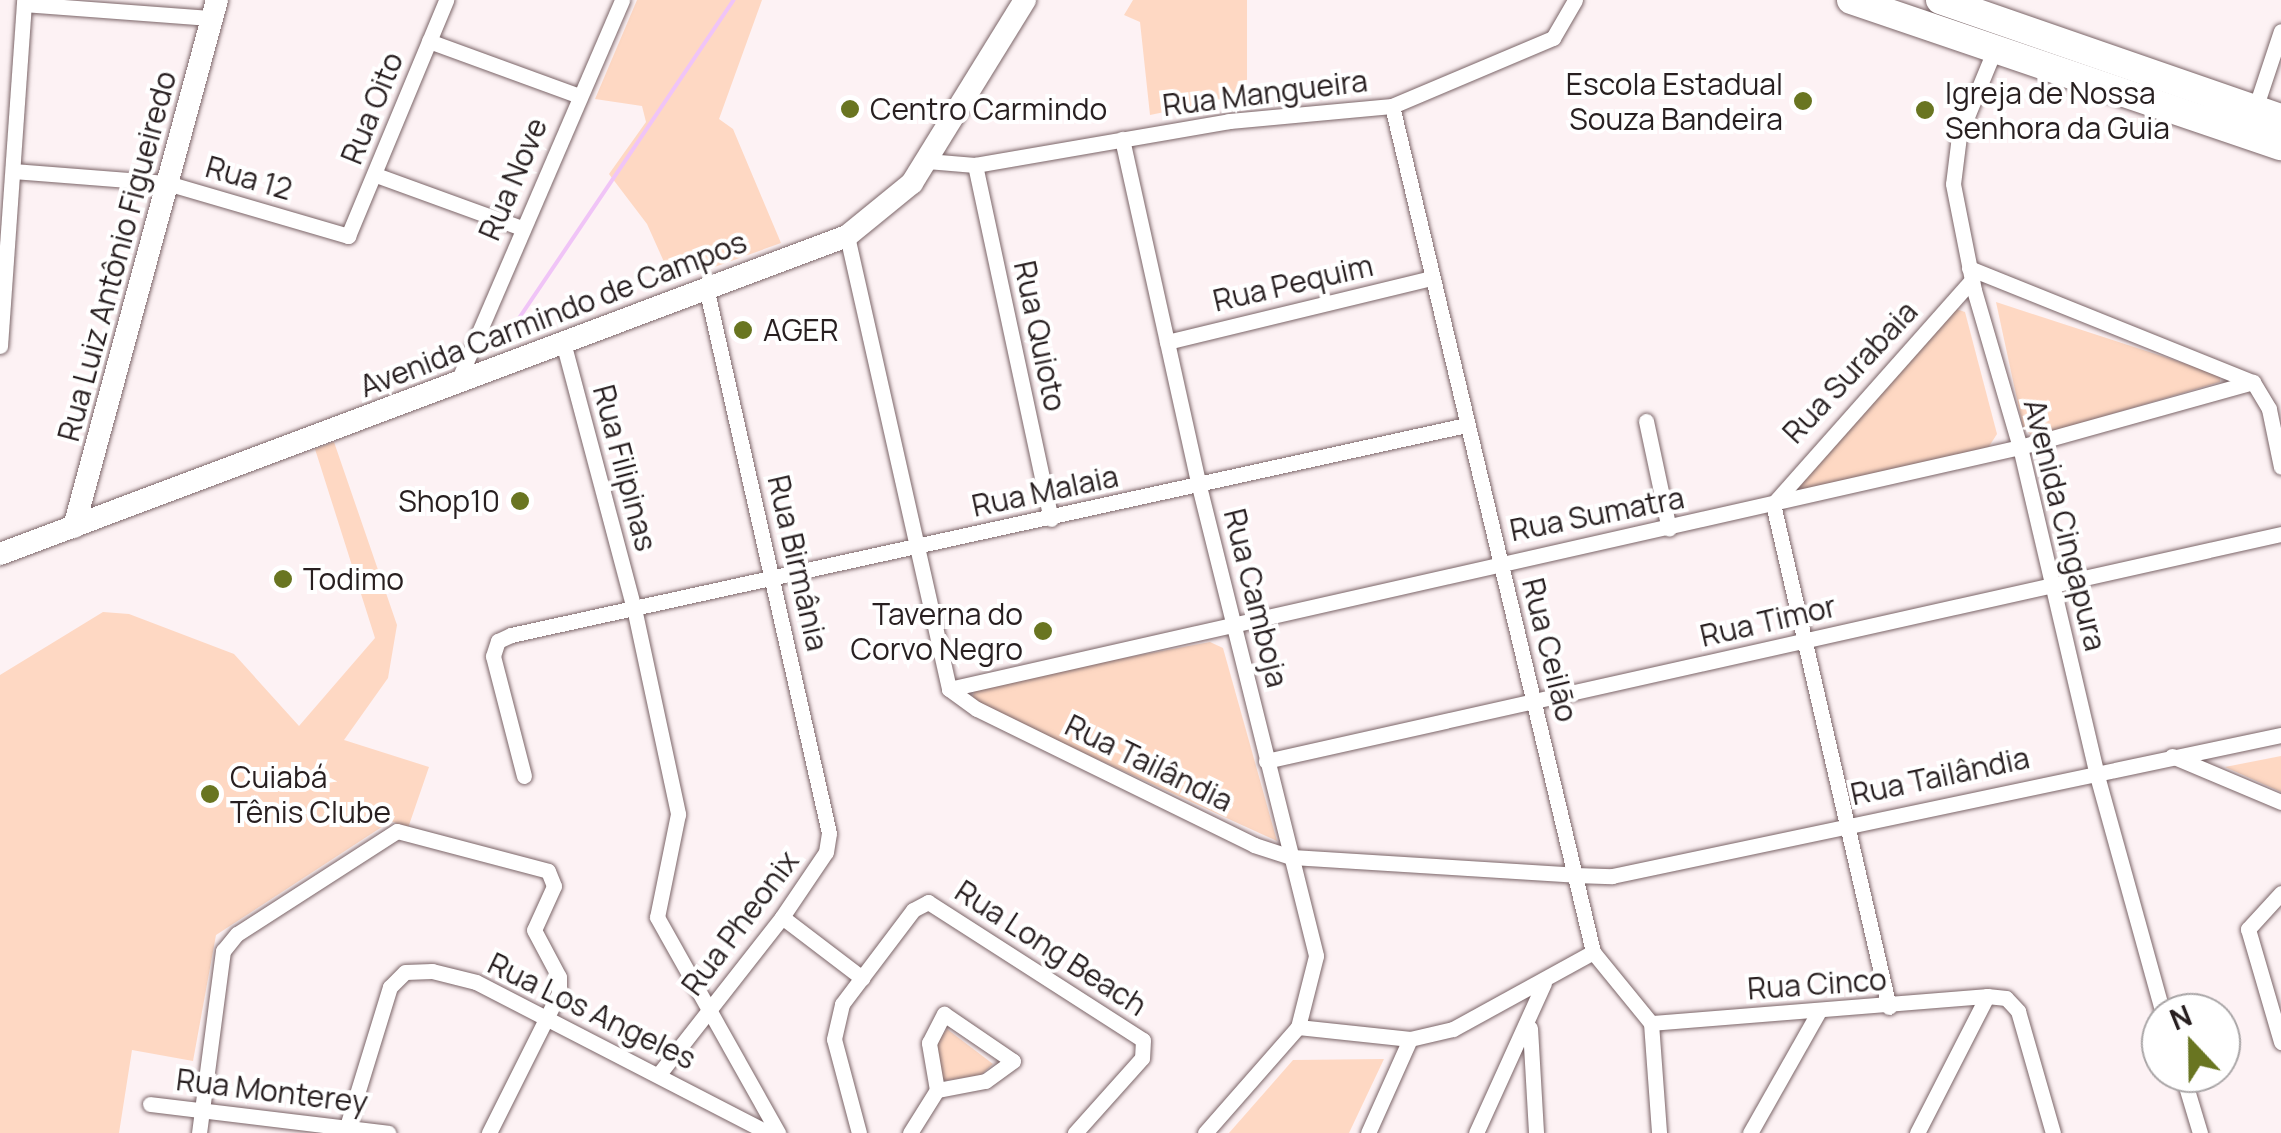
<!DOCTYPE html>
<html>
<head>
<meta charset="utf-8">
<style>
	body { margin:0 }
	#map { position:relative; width:2281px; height:1133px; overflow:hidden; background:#fdf2f4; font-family:Manrope,sans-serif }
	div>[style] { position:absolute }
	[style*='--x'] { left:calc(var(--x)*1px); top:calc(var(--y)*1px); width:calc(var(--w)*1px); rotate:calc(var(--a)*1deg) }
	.green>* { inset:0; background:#fed8c3 }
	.stream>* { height:4px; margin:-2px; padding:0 2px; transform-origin:2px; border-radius:2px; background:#f0c4f7 }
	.roads { filter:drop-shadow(0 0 2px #7b6568) drop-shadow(0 0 2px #7b6568) }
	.street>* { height:15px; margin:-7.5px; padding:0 7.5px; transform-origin:7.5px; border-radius:7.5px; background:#fff }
	.secondary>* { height:22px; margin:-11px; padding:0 11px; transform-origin:11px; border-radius:11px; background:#fff }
	.highway>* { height:28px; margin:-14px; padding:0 14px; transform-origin:14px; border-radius:14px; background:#fff }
	.dots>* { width:28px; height:28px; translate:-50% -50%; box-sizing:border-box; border:5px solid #fff; border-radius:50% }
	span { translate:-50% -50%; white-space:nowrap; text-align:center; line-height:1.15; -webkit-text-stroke:8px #fff; paint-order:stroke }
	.poi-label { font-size:30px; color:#281f20 }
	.right { translate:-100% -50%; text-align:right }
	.left { translate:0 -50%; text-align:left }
	.street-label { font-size:30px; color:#281f20 }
	.north { position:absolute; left:2141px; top:993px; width:100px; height:100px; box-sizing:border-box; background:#fff; border:2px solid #a9a5a6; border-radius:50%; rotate:338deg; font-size:28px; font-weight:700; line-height:40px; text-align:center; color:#281f20 }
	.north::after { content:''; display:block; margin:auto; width:35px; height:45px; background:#697521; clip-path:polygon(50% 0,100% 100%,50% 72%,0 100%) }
</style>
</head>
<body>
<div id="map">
	<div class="green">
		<i style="clip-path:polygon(637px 0,762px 0,719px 119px,733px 129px,781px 243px,673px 282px,647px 224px,609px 174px,646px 122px,642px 106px,595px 99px)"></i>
		<i style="clip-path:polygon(1133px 0,1247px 0,1247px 95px,1150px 115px,1140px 22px,1124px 15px)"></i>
		<i style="clip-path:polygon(1996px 302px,2220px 375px,2220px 382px,2033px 437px,2023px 427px)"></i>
		<i style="clip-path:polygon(1956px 309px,1965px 312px,1997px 434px,1988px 448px,1797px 491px,1791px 485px)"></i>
		<i style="clip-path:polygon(334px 442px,397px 625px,388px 678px,344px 740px,429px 767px,408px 828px,391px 821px,216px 935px,193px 1061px,132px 1050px,119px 1133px,0 1133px,0 675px,103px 612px,129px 614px,234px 654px,299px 726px,375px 638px,315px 449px)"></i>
		<i style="clip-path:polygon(1210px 642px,1223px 648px,1277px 841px,972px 702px,975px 686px)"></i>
		<i style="clip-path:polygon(2281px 756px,2281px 792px,2225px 767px)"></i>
		<i style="clip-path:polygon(947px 1029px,993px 1064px,981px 1075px,941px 1081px,933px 1048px)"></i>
		<i style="clip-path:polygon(1384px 1059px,1349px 1133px,1229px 1133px,1293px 1060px)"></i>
	</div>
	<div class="stream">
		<i style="--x:507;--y:336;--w:405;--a:-56"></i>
	</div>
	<div class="roads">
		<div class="street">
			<i style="--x:24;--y:4;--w:189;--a:4.3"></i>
			<i style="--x:429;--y:41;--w:160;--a:20.1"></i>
			<i style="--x:1994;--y:51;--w:92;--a:112.4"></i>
			<i style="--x:1959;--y:136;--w:48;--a:97.1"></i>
			<i style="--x:1953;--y:184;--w:108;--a:78.8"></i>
			<i style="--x:1974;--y:290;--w:164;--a:73.7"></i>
			<i style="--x:2020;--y:447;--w:334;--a:76.8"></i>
			<i style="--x:2096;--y:772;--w:250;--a:74.5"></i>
			<i style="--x:1392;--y:106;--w:870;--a:76.63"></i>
			<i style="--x:1593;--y:952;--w:92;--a:50.8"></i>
			<i style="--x:1651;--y:1023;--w:110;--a:85.8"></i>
			<i style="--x:2255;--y:109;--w:82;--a:-71.6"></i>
			<i style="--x:1122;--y:139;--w:355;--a:77.5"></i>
			<i style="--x:1199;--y:486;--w:484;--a:76"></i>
			<i style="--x:1316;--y:956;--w:73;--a:104.2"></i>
			<i style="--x:1298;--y:1027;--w:141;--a:131.3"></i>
			<i style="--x:927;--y:161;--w:48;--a:4.8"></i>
			<i style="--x:975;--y:165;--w:258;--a:-9.8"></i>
			<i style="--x:1229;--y:121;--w:164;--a:-5.3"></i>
			<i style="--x:1392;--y:106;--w:175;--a:-22.9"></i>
			<i style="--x:1553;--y:38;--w:44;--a:-59.9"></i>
			<i style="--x:975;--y:165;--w:362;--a:77.9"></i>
			<i style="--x:13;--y:171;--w:154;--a:4.5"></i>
			<i style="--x:167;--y:183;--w:189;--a:16.3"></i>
			<i style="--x:348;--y:236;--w:256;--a:-67.4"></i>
			<i style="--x:376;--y:175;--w:155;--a:20"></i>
			<i style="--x:847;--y:236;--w:464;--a:77.3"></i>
			<i style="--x:1969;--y:268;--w:306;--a:21.9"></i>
			<i style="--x:2253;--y:382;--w:31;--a:59"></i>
			<i style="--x:2269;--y:409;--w:59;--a:78.3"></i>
			<i style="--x:563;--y:342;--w:275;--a:75.1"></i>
			<i style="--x:634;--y:608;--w:211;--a:77.9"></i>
			<i style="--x:678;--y:814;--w:105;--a:101.5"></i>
			<i style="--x:657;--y:917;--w:248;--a:60.7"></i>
			<i style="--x:1167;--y:342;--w:273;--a:-13.6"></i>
			<i style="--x:0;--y:346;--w:347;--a:-86"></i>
			<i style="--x:458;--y:381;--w:415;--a:-66.7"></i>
			<i style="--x:1646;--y:421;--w:110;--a:78"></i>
			<i style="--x:949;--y:689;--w:34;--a:36"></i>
			<i style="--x:977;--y:709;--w:309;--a:26.1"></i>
			<i style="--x:1254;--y:845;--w:40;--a:18"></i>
			<i style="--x:1292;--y:857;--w:284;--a:3.6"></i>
			<i style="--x:1575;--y:875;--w:37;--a:2"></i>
			<i style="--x:1612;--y:876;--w:684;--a:-11.9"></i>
			<i style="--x:949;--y:689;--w:1098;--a:-12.73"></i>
			<i style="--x:2020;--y:447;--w:242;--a:-15.6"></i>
			<i style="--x:2172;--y:756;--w:118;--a:22.9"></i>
			<i style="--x:1266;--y:761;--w:1040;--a:-12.61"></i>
			<i style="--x:524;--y:776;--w:124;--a:-104.5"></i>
			<i style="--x:493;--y:656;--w:16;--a:-72"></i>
			<i style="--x:498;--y:641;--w:14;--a:-25"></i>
			<i style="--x:511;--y:635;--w:978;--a:-12.4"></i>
			<i style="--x:2281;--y:893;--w:49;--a:132.5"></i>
			<i style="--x:2248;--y:929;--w:118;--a:73.7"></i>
			<i style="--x:782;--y:917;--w:101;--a:37.3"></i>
			<i style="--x:1889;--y:1007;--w:516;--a:-102.99"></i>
			<i style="--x:1773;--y:504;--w:300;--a:-48.4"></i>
			<i style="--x:1651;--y:1023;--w:337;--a:-4.6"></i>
			<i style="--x:1298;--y:1027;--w:113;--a:6.1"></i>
			<i style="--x:1410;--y:1039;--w:44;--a:-13.1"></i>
			<i style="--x:1453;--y:1029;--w:160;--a:-28.8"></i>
			<i style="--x:1530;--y:1028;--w:105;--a:86.7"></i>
			<i style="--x:2182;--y:1073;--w:63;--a:73.3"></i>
			<i style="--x:659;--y:1074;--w:199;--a:-51.9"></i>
			<i style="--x:782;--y:917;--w:78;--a:-55.9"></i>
			<i style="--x:826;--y:852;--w:19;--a:-81"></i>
			<i style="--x:829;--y:833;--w:560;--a:-102.7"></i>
			<i style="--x:150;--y:1104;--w:240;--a:6.9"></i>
			<i style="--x:199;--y:1133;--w:184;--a:-82.5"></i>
			<i style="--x:223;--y:951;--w:22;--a:-51"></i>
			<i style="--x:237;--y:934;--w:190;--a:-32.8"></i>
			<i style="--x:397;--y:831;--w:156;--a:14.8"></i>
			<i style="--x:548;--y:871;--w:16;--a:68"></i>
			<i style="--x:554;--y:886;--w:48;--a:114.4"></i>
			<i style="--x:534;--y:930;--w:53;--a:62"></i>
			<i style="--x:559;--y:977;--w:16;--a:90"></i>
			<i style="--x:559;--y:993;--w:157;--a:116.6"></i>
			<i style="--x:345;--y:1133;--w:153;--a:-72.9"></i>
			<i style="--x:390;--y:987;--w:21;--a:-45"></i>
			<i style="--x:405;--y:972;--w:27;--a:-2"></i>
			<i style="--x:432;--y:971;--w:45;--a:14"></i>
			<i style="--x:476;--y:982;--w:329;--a:27.3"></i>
			<i style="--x:859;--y:1133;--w:97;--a:-104.9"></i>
			<i style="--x:834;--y:1039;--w:36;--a:-77"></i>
			<i style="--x:842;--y:1004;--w:118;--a:-52.9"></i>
			<i style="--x:913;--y:910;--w:17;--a:-28"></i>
			<i style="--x:928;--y:902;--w:255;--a:32.7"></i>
			<i style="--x:1143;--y:1040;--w:18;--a:93"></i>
			<i style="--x:1142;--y:1058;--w:101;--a:131.8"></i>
			<i style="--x:910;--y:1133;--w:51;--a:-57.9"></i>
			<i style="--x:937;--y:1090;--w:48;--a:-99.7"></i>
			<i style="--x:929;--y:1043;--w:33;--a:-63"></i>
			<i style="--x:944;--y:1014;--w:83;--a:34.3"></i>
			<i style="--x:1013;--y:1061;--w:34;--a:144"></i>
			<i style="--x:985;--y:1081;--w:49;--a:169.4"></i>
			<i style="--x:1368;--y:1133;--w:103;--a:-65.9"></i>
			<i style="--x:1476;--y:1133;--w:165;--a:-65.6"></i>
			<i style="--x:1750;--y:1133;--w:140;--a:-60.5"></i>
			<i style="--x:1917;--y:1133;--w:154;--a:-62.9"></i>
			<i style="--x:1987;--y:996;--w:19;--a:6"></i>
			<i style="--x:2006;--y:998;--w:18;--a:47"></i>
			<i style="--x:2018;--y:1011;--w:127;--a:74"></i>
		</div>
		<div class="secondary">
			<i style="--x:74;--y:527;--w:546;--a:-74.82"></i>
			<i style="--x:0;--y:554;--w:905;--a:-20.58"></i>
			<i style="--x:847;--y:236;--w:84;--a:-39.2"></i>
			<i style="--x:912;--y:183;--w:215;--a:-58.3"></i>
		</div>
		<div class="highway">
			<i style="--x:1851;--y:0;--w:454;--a:18.8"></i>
			<i style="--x:1940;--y:0;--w:361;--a:19.1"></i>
		</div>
	</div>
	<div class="dots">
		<i style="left:1803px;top:101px;background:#697521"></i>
		<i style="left:850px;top:109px;background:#697521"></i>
		<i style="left:1925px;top:110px;background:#697521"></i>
		<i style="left:743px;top:330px;background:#697521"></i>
		<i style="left:520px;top:501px;background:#697521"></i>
		<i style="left:283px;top:579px;background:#697521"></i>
		<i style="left:1043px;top:631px;background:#697521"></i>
		<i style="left:210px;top:794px;background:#697521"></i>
	</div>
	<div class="poi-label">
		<span class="right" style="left:1783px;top:101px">Escola Estadual<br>Souza Bandeira</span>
		<span class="left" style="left:1945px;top:110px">Igreja de Nossa<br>Senhora da Guia</span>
		<span class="left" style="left:870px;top:109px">Centro Carmindo</span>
		<span class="left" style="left:763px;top:330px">AGER</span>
		<span class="right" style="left:500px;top:501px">Shop10</span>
		<span class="left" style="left:303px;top:579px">Todimo</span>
		<span class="right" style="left:1023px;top:631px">Taverna do<br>Corvo Negro</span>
		<span class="left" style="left:230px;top:794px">Cuiabá<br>Tênis Clube</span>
	</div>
	<div class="street-label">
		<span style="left:1265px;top:93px;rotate:-7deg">Rua Mangueira</span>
		<span style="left:372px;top:108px;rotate:-68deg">Rua Oito</span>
		<span style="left:249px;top:178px;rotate:16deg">Rua 12</span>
		<span style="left:513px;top:179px;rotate:-67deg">Rua Nove</span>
		<span style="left:117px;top:256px;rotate:-75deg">Rua Luiz Antônio Figueiredo</span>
		<span style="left:1293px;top:283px;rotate:-13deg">Rua Pequim</span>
		<span style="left:553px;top:314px;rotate:-21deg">Avenida Carmindo de Campos</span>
		<span style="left:1040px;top:336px;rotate:78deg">Rua Quioto</span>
		<span style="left:1850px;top:372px;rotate:-47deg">Rua Surabaia</span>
		<span style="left:625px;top:468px;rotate:75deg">Rua Filipinas</span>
		<span style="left:1045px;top:491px;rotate:-12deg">Rua Malaia</span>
		<span style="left:1597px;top:514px;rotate:-11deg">Rua Sumatra</span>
		<span style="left:2065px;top:525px;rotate:76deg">Avenida Cingapura</span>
		<span style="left:798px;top:563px;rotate:77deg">Rua Birmânia</span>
		<span style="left:1256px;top:598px;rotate:76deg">Rua Camboja</span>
		<span style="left:1768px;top:621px;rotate:-13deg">Rua Timor</span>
		<span style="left:1550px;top:650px;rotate:76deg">Rua Ceilão</span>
		<span style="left:1149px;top:763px;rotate:26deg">Rua Tailândia</span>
		<span style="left:1940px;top:776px;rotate:-12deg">Rua Tailândia</span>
		<span style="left:740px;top:923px;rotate:-53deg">Rua Pheonix</span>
		<span style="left:1051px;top:948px;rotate:33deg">Rua Long Beach</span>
		<span style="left:1817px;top:984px;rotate:-4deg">Rua Cinco</span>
		<span style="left:592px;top:1011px;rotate:26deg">Rua Los Angeles</span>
		<span style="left:272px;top:1091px;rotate:7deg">Rua Monterey</span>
	</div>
	<div class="north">N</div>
</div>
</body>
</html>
